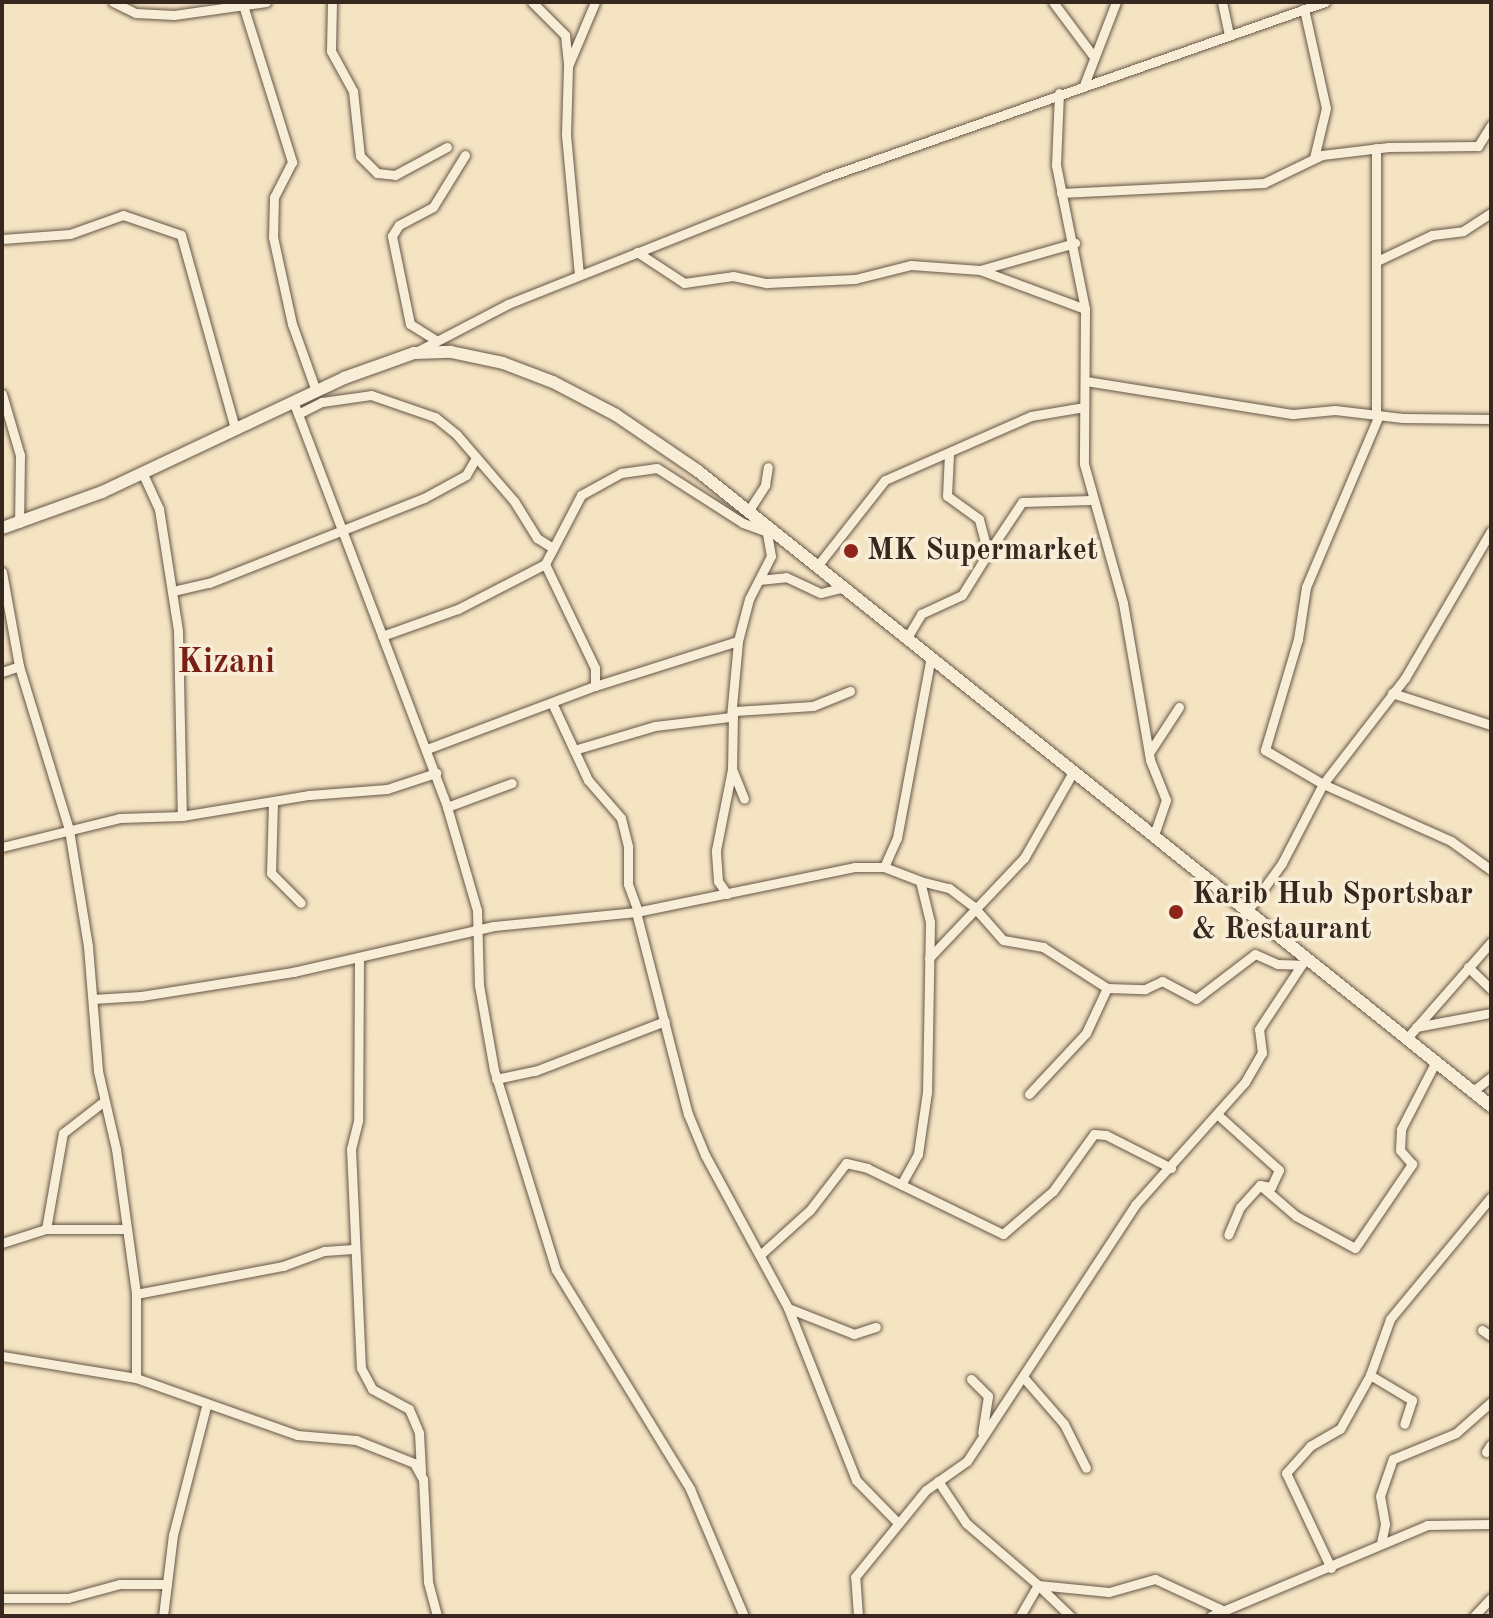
<!DOCTYPE html>
<html>
<head>
<meta charset="utf-8">
<style>
	body { margin:0 }
	#map { position:relative; width:1493px; height:1618px; overflow:hidden; background:#f5e4c2; font-family:"Old Standard TT",serif }
	div>[style] { position:absolute }
	[style*='--x'] { left:calc(var(--x)*1px); top:calc(var(--y)*1px); width:calc(var(--w)*1px); rotate:calc(var(--a)*1deg) }
	.roads { filter:drop-shadow(0 0 2px #665648) drop-shadow(0 0 2px #665648) }
	.minor>* { height:9px; margin:-4.5px; padding:0 4.5px; transform-origin:4.5px; border-radius:4.5px; background:#f8edd7 }
	.secondary>* { height:12px; margin:-6px; padding:0 6px; transform-origin:6px; border-radius:6px; background:#f8edd7 }
	.dots>* { width:22px; height:22px; translate:-50% -50%; box-sizing:border-box; border:4px solid #f8edd7; border-radius:50% }
	span { translate:-50% -50%; white-space:nowrap; text-align:center; line-height:1.15; -webkit-text-stroke:7px #f8edd7; paint-order:stroke }
	.poi-label { font-size:30px; color:#36271f; font-weight:700 }
	.left { translate:0 -50%; text-align:left }
	.quarter-label { font-size:34px; color:#7a1f14; font-weight:700 }
	.frame { position:absolute; inset:0; border:4px solid #36271f; pointer-events:none }
</style>
</head>
<body>
<div id="map">
	<div class="roads">
		<div class="minor">
			<i style="--x:113;--y:2;--w:25;--a:26"></i>
			<i style="--x:136;--y:13;--w:38;--a:3"></i>
			<i style="--x:174;--y:15;--w:93;--a:-8"></i>
			<i style="--x:242;--y:2;--w:168;--a:72.6"></i>
			<i style="--x:292;--y:162;--w:39;--a:117"></i>
			<i style="--x:274;--y:197;--w:40;--a:91.4"></i>
			<i style="--x:273;--y:237;--w:89;--a:77.7"></i>
			<i style="--x:292;--y:324;--w:71;--a:70.3"></i>
			<i style="--x:332;--y:2;--w:49;--a:91.2"></i>
			<i style="--x:331;--y:51;--w:46;--a:61.2"></i>
			<i style="--x:353;--y:91;--w:65;--a:83.9"></i>
			<i style="--x:360;--y:156;--w:24;--a:45"></i>
			<i style="--x:377;--y:173;--w:18;--a:6"></i>
			<i style="--x:395;--y:175;--w:59;--a:-28.3"></i>
			<i style="--x:532;--y:2;--w:47;--a:45"></i>
			<i style="--x:565;--y:35;--w:27;--a:84"></i>
			<i style="--x:1053;--y:2;--w:69;--a:53.3"></i>
			<i style="--x:1222;--y:2;--w:33;--a:78"></i>
			<i style="--x:1304;--y:9;--w:101;--a:77.5"></i>
			<i style="--x:1326;--y:108;--w:51;--a:103.5"></i>
			<i style="--x:1084;--y:85;--w:89;--a:-68.9"></i>
			<i style="--x:1059;--y:93;--w:72;--a:92.4"></i>
			<i style="--x:1056;--y:165;--w:147;--a:78.6"></i>
			<i style="--x:1085;--y:309;--w:155;--a:90.4"></i>
			<i style="--x:1084;--y:464;--w:144;--a:74.3"></i>
			<i style="--x:1123;--y:603;--w:159;--a:80.2"></i>
			<i style="--x:1150;--y:760;--w:43;--a:68.2"></i>
			<i style="--x:1166;--y:800;--w:37;--a:109"></i>
			<i style="--x:1061;--y:193;--w:203;--a:-2.8"></i>
			<i style="--x:1264;--y:183;--w:64;--a:-25.8"></i>
			<i style="--x:1322;--y:155;--w:67;--a:-6.8"></i>
			<i style="--x:1389;--y:147;--w:89;--a:-0.6"></i>
			<i style="--x:1478;--y:146;--w:25;--a:-58"></i>
			<i style="--x:2;--y:239;--w:68;--a:-4.2"></i>
			<i style="--x:70;--y:234;--w:56;--a:-19.7"></i>
			<i style="--x:123;--y:215;--w:61;--a:19"></i>
			<i style="--x:181;--y:235;--w:200;--a:74.4"></i>
			<i style="--x:637;--y:252;--w:56;--a:33.4"></i>
			<i style="--x:684;--y:283;--w:49;--a:-8.1"></i>
			<i style="--x:733;--y:276;--w:35;--a:12"></i>
			<i style="--x:767;--y:283;--w:88;--a:-2.6"></i>
			<i style="--x:855;--y:279;--w:58;--a:-14"></i>
			<i style="--x:911;--y:265;--w:69;--a:4.1"></i>
			<i style="--x:980;--y:270;--w:99;--a:-15.9"></i>
			<i style="--x:1377;--y:261;--w:61;--a:-25.3"></i>
			<i style="--x:1432;--y:235;--w:31;--a:-7"></i>
			<i style="--x:1463;--y:231;--w:33;--a:-33"></i>
			<i style="--x:980;--y:270;--w:112;--a:20.4"></i>
			<i style="--x:579;--y:275;--w:142;--a:-95.3"></i>
			<i style="--x:566;--y:134;--w:68;--a:-88.3"></i>
			<i style="--x:568;--y:66;--w:69;--a:-67.1"></i>
			<i style="--x:434;--y:339;--w:28;--a:-148"></i>
			<i style="--x:410;--y:324;--w:90;--a:-101.6"></i>
			<i style="--x:392;--y:236;--w:13;--a:-58"></i>
			<i style="--x:399;--y:225;--w:38;--a:-28"></i>
			<i style="--x:433;--y:207;--w:61;--a:-58.4"></i>
			<i style="--x:414;--y:353;--w:106;--a:-27.5"></i>
			<i style="--x:508;--y:304;--w:340;--a:-21.7"></i>
			<i style="--x:824;--y:178;--w:531;--a:-19.36"></i>
			<i style="--x:1086;--y:381;--w:210;--a:9.1"></i>
			<i style="--x:1293;--y:414;--w:42;--a:-5.4"></i>
			<i style="--x:1335;--y:410;--w:68;--a:6.7"></i>
			<i style="--x:1403;--y:418;--w:88;--a:0.7"></i>
			<i style="--x:2;--y:394;--w:64;--a:73.6"></i>
			<i style="--x:20;--y:455;--w:68;--a:90.8"></i>
			<i style="--x:293;--y:401;--w:434;--a:69.2"></i>
			<i style="--x:447;--y:807;--w:107;--a:73.8"></i>
			<i style="--x:477;--y:910;--w:75;--a:88.5"></i>
			<i style="--x:479;--y:985;--w:86;--a:80"></i>
			<i style="--x:494;--y:1070;--w:209;--a:72.8"></i>
			<i style="--x:556;--y:1270;--w:257;--a:58.5"></i>
			<i style="--x:690;--y:1489;--w:138;--a:67"></i>
			<i style="--x:298;--y:414;--w:27;--a:-27"></i>
			<i style="--x:322;--y:402;--w:49;--a:-8.1"></i>
			<i style="--x:371;--y:395;--w:68;--a:19"></i>
			<i style="--x:435;--y:417;--w:28;--a:39"></i>
			<i style="--x:457;--y:435;--w:87;--a:49.2"></i>
			<i style="--x:514;--y:501;--w:44;--a:58.1"></i>
			<i style="--x:537;--y:538;--w:19;--a:32"></i>
			<i style="--x:1376;--y:415;--w:267;--a:-90"></i>
			<i style="--x:1379;--y:415;--w:187;--a:113"></i>
			<i style="--x:1306;--y:587;--w:53;--a:98.7"></i>
			<i style="--x:1298;--y:639;--w:116;--a:106.6"></i>
			<i style="--x:1265;--y:750;--w:67;--a:30.4"></i>
			<i style="--x:1323;--y:784;--w:140;--a:24"></i>
			<i style="--x:1451;--y:841;--w:49;--a:35.9"></i>
			<i style="--x:142;--y:472;--w:41;--a:65.3"></i>
			<i style="--x:159;--y:509;--w:123;--a:81.1"></i>
			<i style="--x:178;--y:631;--w:185;--a:88.8"></i>
			<i style="--x:749;--y:510;--w:30;--a:-57"></i>
			<i style="--x:765;--y:485;--w:18;--a:-81"></i>
			<i style="--x:988;--y:553;--w:61;--a:-56.3"></i>
			<i style="--x:1022;--y:502;--w:70;--a:-1.6"></i>
			<i style="--x:818;--y:565;--w:108;--a:-51.8"></i>
			<i style="--x:885;--y:480;--w:159;--a:-23.7"></i>
			<i style="--x:1031;--y:416;--w:54;--a:-9.6"></i>
			<i style="--x:2;--y:572;--w:96;--a:79.7"></i>
			<i style="--x:19;--y:666;--w:171;--a:73"></i>
			<i style="--x:69;--y:830;--w:118;--a:80.7"></i>
			<i style="--x:88;--y:946;--w:125;--a:85.4"></i>
			<i style="--x:98;--y:1071;--w:80;--a:77"></i>
			<i style="--x:116;--y:1149;--w:146;--a:82.1"></i>
			<i style="--x:136;--y:1294;--w:84;--a:90"></i>
			<i style="--x:759;--y:580;--w:27;--a:-6"></i>
			<i style="--x:786;--y:577;--w:38;--a:25"></i>
			<i style="--x:821;--y:593;--w:25;--a:-14"></i>
			<i style="--x:173;--y:591;--w:37;--a:-13"></i>
			<i style="--x:209;--y:583;--w:231;--a:-21.6"></i>
			<i style="--x:424;--y:498;--w:48;--a:-28.7"></i>
			<i style="--x:466;--y:475;--w:20;--a:-60"></i>
			<i style="--x:382;--y:636;--w:81;--a:-19.6"></i>
			<i style="--x:458;--y:609;--w:98;--a:-27.3"></i>
			<i style="--x:908;--y:636;--w:26;--a:-59"></i>
			<i style="--x:921;--y:614;--w:45;--a:-24.9"></i>
			<i style="--x:962;--y:595;--w:49;--a:-58.2"></i>
			<i style="--x:988;--y:553;--w:35;--a:-105"></i>
			<i style="--x:979;--y:519;--w:39;--a:-144"></i>
			<i style="--x:947;--y:496;--w:43;--a:-87.3"></i>
			<i style="--x:2;--y:672;--w:18;--a:-19"></i>
			<i style="--x:595;--y:686;--w:18;--a:-90"></i>
			<i style="--x:595;--y:668;--w:115;--a:-115.7"></i>
			<i style="--x:545;--y:564;--w:78;--a:-62.4"></i>
			<i style="--x:581;--y:495;--w:46;--a:-28.8"></i>
			<i style="--x:621;--y:473;--w:36;--a:-8"></i>
			<i style="--x:657;--y:468;--w:102;--a:32.6"></i>
			<i style="--x:743;--y:523;--w:35;--a:20"></i>
			<i style="--x:1392;--y:693;--w:104;--a:17.9"></i>
			<i style="--x:553;--y:705;--w:83;--a:65"></i>
			<i style="--x:588;--y:780;--w:50;--a:49"></i>
			<i style="--x:621;--y:818;--w:30;--a:76"></i>
			<i style="--x:628;--y:847;--w:37;--a:90"></i>
			<i style="--x:628;--y:884;--w:29;--a:70"></i>
			<i style="--x:735;--y:711;--w:78;--a:-3.7"></i>
			<i style="--x:813;--y:706;--w:40;--a:-22"></i>
			<i style="--x:733;--y:714;--w:55;--a:91"></i>
			<i style="--x:732;--y:769;--w:32;--a:68"></i>
			<i style="--x:427;--y:749;--w:179;--a:-20.6"></i>
			<i style="--x:595;--y:686;--w:150;--a:-17.5"></i>
			<i style="--x:574;--y:750;--w:84;--a:-16.5"></i>
			<i style="--x:655;--y:726;--w:77;--a:-6.8"></i>
			<i style="--x:731;--y:717;--w:76;--a:-84.7"></i>
			<i style="--x:738;--y:641;--w:43;--a:-75.3"></i>
			<i style="--x:749;--y:599;--w:48;--a:-62.9"></i>
			<i style="--x:771;--y:556;--w:23;--a:-100"></i>
			<i style="--x:1149;--y:753;--w:55;--a:-56.9"></i>
			<i style="--x:273;--y:802;--w:71;--a:91.6"></i>
			<i style="--x:271;--y:873;--w:42;--a:45"></i>
			<i style="--x:447;--y:807;--w:69;--a:-20.3"></i>
			<i style="--x:2;--y:847;--w:122;--a:-13.8"></i>
			<i style="--x:120;--y:818;--w:62;--a:-1.8"></i>
			<i style="--x:182;--y:816;--w:129;--a:-9.4"></i>
			<i style="--x:309;--y:795;--w:78;--a:-4.4"></i>
			<i style="--x:387;--y:789;--w:52;--a:-18.1"></i>
			<i style="--x:884;--y:867;--w:32;--a:-66"></i>
			<i style="--x:897;--y:838;--w:185;--a:-79.4"></i>
			<i style="--x:920;--y:881;--w:30;--a:14"></i>
			<i style="--x:949;--y:888;--w:30;--a:37"></i>
			<i style="--x:973;--y:906;--w:45;--a:48.6"></i>
			<i style="--x:1003;--y:940;--w:41;--a:9.9"></i>
			<i style="--x:1043;--y:947;--w:76;--a:32.6"></i>
			<i style="--x:1107;--y:988;--w:38;--a:2"></i>
			<i style="--x:1145;--y:989;--w:19;--a:-25"></i>
			<i style="--x:1162;--y:981;--w:38;--a:28"></i>
			<i style="--x:1196;--y:999;--w:74;--a:-37.3"></i>
			<i style="--x:1255;--y:954;--w:24;--a:24"></i>
			<i style="--x:1277;--y:964;--w:24;--a:2"></i>
			<i style="--x:727;--y:894;--w:16;--a:-125"></i>
			<i style="--x:718;--y:881;--w:31;--a:-94"></i>
			<i style="--x:716;--y:850;--w:83;--a:-78.8"></i>
			<i style="--x:636;--y:912;--w:224;--a:-11.6"></i>
			<i style="--x:855;--y:867;--w:29;--a:0"></i>
			<i style="--x:884;--y:867;--w:39;--a:21"></i>
			<i style="--x:920;--y:881;--w:42;--a:76.3"></i>
			<i style="--x:930;--y:922;--w:170;--a:91"></i>
			<i style="--x:927;--y:1092;--w:63;--a:98.3"></i>
			<i style="--x:918;--y:1154;--w:35;--a:119"></i>
			<i style="--x:1245;--y:914;--w:63;--a:-54"></i>
			<i style="--x:1282;--y:863;--w:89;--a:-62.6"></i>
			<i style="--x:1323;--y:784;--w:134;--a:-52.3"></i>
			<i style="--x:1405;--y:678;--w:170;--a:-59.7"></i>
			<i style="--x:359;--y:957;--w:164;--a:90.3"></i>
			<i style="--x:358;--y:1121;--w:29;--a:104"></i>
			<i style="--x:351;--y:1149;--w:219;--a:87.4"></i>
			<i style="--x:361;--y:1368;--w:24;--a:62"></i>
			<i style="--x:372;--y:1389;--w:42;--a:28.4"></i>
			<i style="--x:409;--y:1409;--w:26;--a:67"></i>
			<i style="--x:419;--y:1433;--w:39;--a:87"></i>
			<i style="--x:929;--y:958;--w:138;--a:-46.5"></i>
			<i style="--x:1024;--y:858;--w:97;--a:-60.3"></i>
			<i style="--x:1468;--y:967;--w:32;--a:44"></i>
			<i style="--x:93;--y:999;--w:48;--a:-3.6"></i>
			<i style="--x:141;--y:996;--w:154;--a:-9"></i>
			<i style="--x:293;--y:972;--w:206;--a:-12.9"></i>
			<i style="--x:494;--y:926;--w:143;--a:-5.6"></i>
			<i style="--x:636;--y:912;--w:209;--a:75.6"></i>
			<i style="--x:688;--y:1114;--w:44;--a:67.5"></i>
			<i style="--x:705;--y:1155;--w:174;--a:61.5"></i>
			<i style="--x:788;--y:1308;--w:185;--a:68.4"></i>
			<i style="--x:856;--y:1480;--w:60;--a:45.7"></i>
			<i style="--x:1416;--y:1027;--w:75;--a:-10.7"></i>
			<i style="--x:1407;--y:1038;--w:128;--a:-48.8"></i>
			<i style="--x:496;--y:1079;--w:40;--a:-12"></i>
			<i style="--x:535;--y:1071;--w:139;--a:-21"></i>
			<i style="--x:1473;--y:1091;--w:23;--a:-38"></i>
			<i style="--x:1029;--y:1094;--w:83;--a:-46.9"></i>
			<i style="--x:1086;--y:1033;--w:50;--a:-65"></i>
			<i style="--x:1218;--y:1115;--w:82;--a:42"></i>
			<i style="--x:1279;--y:1170;--w:19;--a:115"></i>
			<i style="--x:1271;--y:1187;--w:11;--a:-170"></i>
			<i style="--x:1260;--y:1185;--w:30;--a:132"></i>
			<i style="--x:1240;--y:1207;--w:30;--a:113"></i>
			<i style="--x:1260;--y:1185;--w:48;--a:40.7"></i>
			<i style="--x:1296;--y:1216;--w:67;--a:28.5"></i>
			<i style="--x:1355;--y:1248;--w:102;--a:-55.8"></i>
			<i style="--x:1412;--y:1164;--w:18;--a:-131"></i>
			<i style="--x:1400;--y:1150;--w:21;--a:-87"></i>
			<i style="--x:1401;--y:1129;--w:74;--a:-62.7"></i>
			<i style="--x:46;--y:1229;--w:97;--a:-80"></i>
			<i style="--x:63;--y:1133;--w:51;--a:-37.8"></i>
			<i style="--x:2;--y:1243;--w:46;--a:-17.7"></i>
			<i style="--x:46;--y:1229;--w:78;--a:0"></i>
			<i style="--x:760;--y:1255;--w:67;--a:-42"></i>
			<i style="--x:810;--y:1210;--w:59;--a:-52.5"></i>
			<i style="--x:846;--y:1163;--w:22;--a:13"></i>
			<i style="--x:867;--y:1168;--w:151;--a:25.9"></i>
			<i style="--x:1003;--y:1234;--w:66;--a:-40.7"></i>
			<i style="--x:1053;--y:1191;--w:70;--a:-54.3"></i>
			<i style="--x:1094;--y:1134;--w:12;--a:5"></i>
			<i style="--x:1106;--y:1135;--w:73;--a:26.9"></i>
			<i style="--x:136;--y:1294;--w:150;--a:-10.8"></i>
			<i style="--x:283;--y:1266;--w:44;--a:-20.1"></i>
			<i style="--x:324;--y:1251;--w:29;--a:-4"></i>
			<i style="--x:788;--y:1308;--w:71;--a:21.5"></i>
			<i style="--x:854;--y:1334;--w:23;--a:-18"></i>
			<i style="--x:1482;--y:1330;--w:11;--a:34"></i>
			<i style="--x:2;--y:1356;--w:136;--a:9.3"></i>
			<i style="--x:136;--y:1378;--w:171;--a:19.5"></i>
			<i style="--x:297;--y:1435;--w:59;--a:4.8"></i>
			<i style="--x:356;--y:1440;--w:62;--a:21.6"></i>
			<i style="--x:414;--y:1463;--w:18;--a:61"></i>
			<i style="--x:423;--y:1479;--w:103;--a:87.2"></i>
			<i style="--x:428;--y:1582;--w:35;--a:75"></i>
			<i style="--x:1370;--y:1375;--w:49;--a:30.8"></i>
			<i style="--x:1412;--y:1400;--w:25;--a:108"></i>
			<i style="--x:1024;--y:1378;--w:61;--a:49"></i>
			<i style="--x:1064;--y:1424;--w:49;--a:63.4"></i>
			<i style="--x:971;--y:1379;--w:24;--a:45"></i>
			<i style="--x:988;--y:1396;--w:37;--a:99"></i>
			<i style="--x:1486;--y:1452;--w:9;--a:-58"></i>
			<i style="--x:938;--y:1481;--w:50;--a:56.3"></i>
			<i style="--x:966;--y:1523;--w:95;--a:40.7"></i>
			<i style="--x:1038;--y:1585;--w:71;--a:5.6"></i>
			<i style="--x:1109;--y:1592;--w:48;--a:-15.8"></i>
			<i style="--x:1155;--y:1579;--w:72;--a:24.8"></i>
			<i style="--x:1381;--y:1543;--w:19;--a:-78"></i>
			<i style="--x:1385;--y:1524;--w:28;--a:-100"></i>
			<i style="--x:1380;--y:1496;--w:39;--a:-71"></i>
			<i style="--x:1393;--y:1459;--w:68;--a:-22.4"></i>
			<i style="--x:1456;--y:1433;--w:47;--a:-41.5"></i>
			<i style="--x:1331;--y:1568;--w:105;--a:-115.3"></i>
			<i style="--x:1286;--y:1473;--w:36;--a:-48"></i>
			<i style="--x:1310;--y:1446;--w:34;--a:-30"></i>
			<i style="--x:1340;--y:1429;--w:62;--a:-60.9"></i>
			<i style="--x:1370;--y:1375;--w:59;--a:-70.3"></i>
			<i style="--x:1390;--y:1319;--w:158;--a:-50.4"></i>
			<i style="--x:2;--y:1598;--w:66;--a:0"></i>
			<i style="--x:68;--y:1598;--w:54;--a:-15.1"></i>
			<i style="--x:120;--y:1584;--w:47;--a:0"></i>
			<i style="--x:163;--y:1616;--w:82;--a:-83"></i>
			<i style="--x:173;--y:1535;--w:136;--a:-75.6"></i>
			<i style="--x:858;--y:1616;--w:39;--a:-94"></i>
			<i style="--x:855;--y:1577;--w:112;--a:-50.8"></i>
			<i style="--x:926;--y:1490;--w:50;--a:-35.3"></i>
			<i style="--x:967;--y:1461;--w:306;--a:-56.7"></i>
			<i style="--x:1135;--y:1205;--w:165;--a:-48.2"></i>
			<i style="--x:1245;--y:1082;--w:34;--a:-60"></i>
			<i style="--x:1262;--y:1053;--w:24;--a:-97"></i>
			<i style="--x:1259;--y:1029;--w:82;--a:-56.5"></i>
			<i style="--x:1020;--y:1616;--w:36;--a:-60"></i>
			<i style="--x:1038;--y:1585;--w:45;--a:44.1"></i>
			<i style="--x:1211;--y:1616;--w:234;--a:-22.8"></i>
			<i style="--x:1427;--y:1525;--w:64;--a:-0.9"></i>
			<i style="--x:1474;--y:1616;--w:25;--a:-47"></i>
		</div>
		<div class="secondary">
			<i style="--x:2;--y:528;--w:106;--a:-19.8"></i>
			<i style="--x:102;--y:492;--w:268;--a:-25.2"></i>
			<i style="--x:344;--y:378;--w:74;--a:-19.7"></i>
			<i style="--x:414;--y:353;--w:37;--a:-2"></i>
			<i style="--x:451;--y:352;--w:53;--a:11.9"></i>
			<i style="--x:503;--y:363;--w:53;--a:20.8"></i>
			<i style="--x:553;--y:382;--w:71;--a:27.6"></i>
			<i style="--x:616;--y:415;--w:99;--a:34.3"></i>
			<i style="--x:698;--y:471;--w:1016;--a:38.69"></i>
		</div>
	</div>
	<div class="dots">
		<i style="left:851px;top:551px;background:#8f2418"></i>
		<i style="left:1176px;top:912px;background:#8f2418"></i>
	</div>
	<div class="poi-label">
		<span class="left" style="left:867px;top:551px">MK Supermarket</span>
		<span class="left" style="left:1192px;top:912px">Karib Hub Sportsbar<br>&amp; Restaurant</span>
	</div>
	<div class="quarter-label">
		<span style="left:226px;top:664px">Kizani</span>
	</div>
	<div class="frame"></div>
</div>
</body>
</html>
